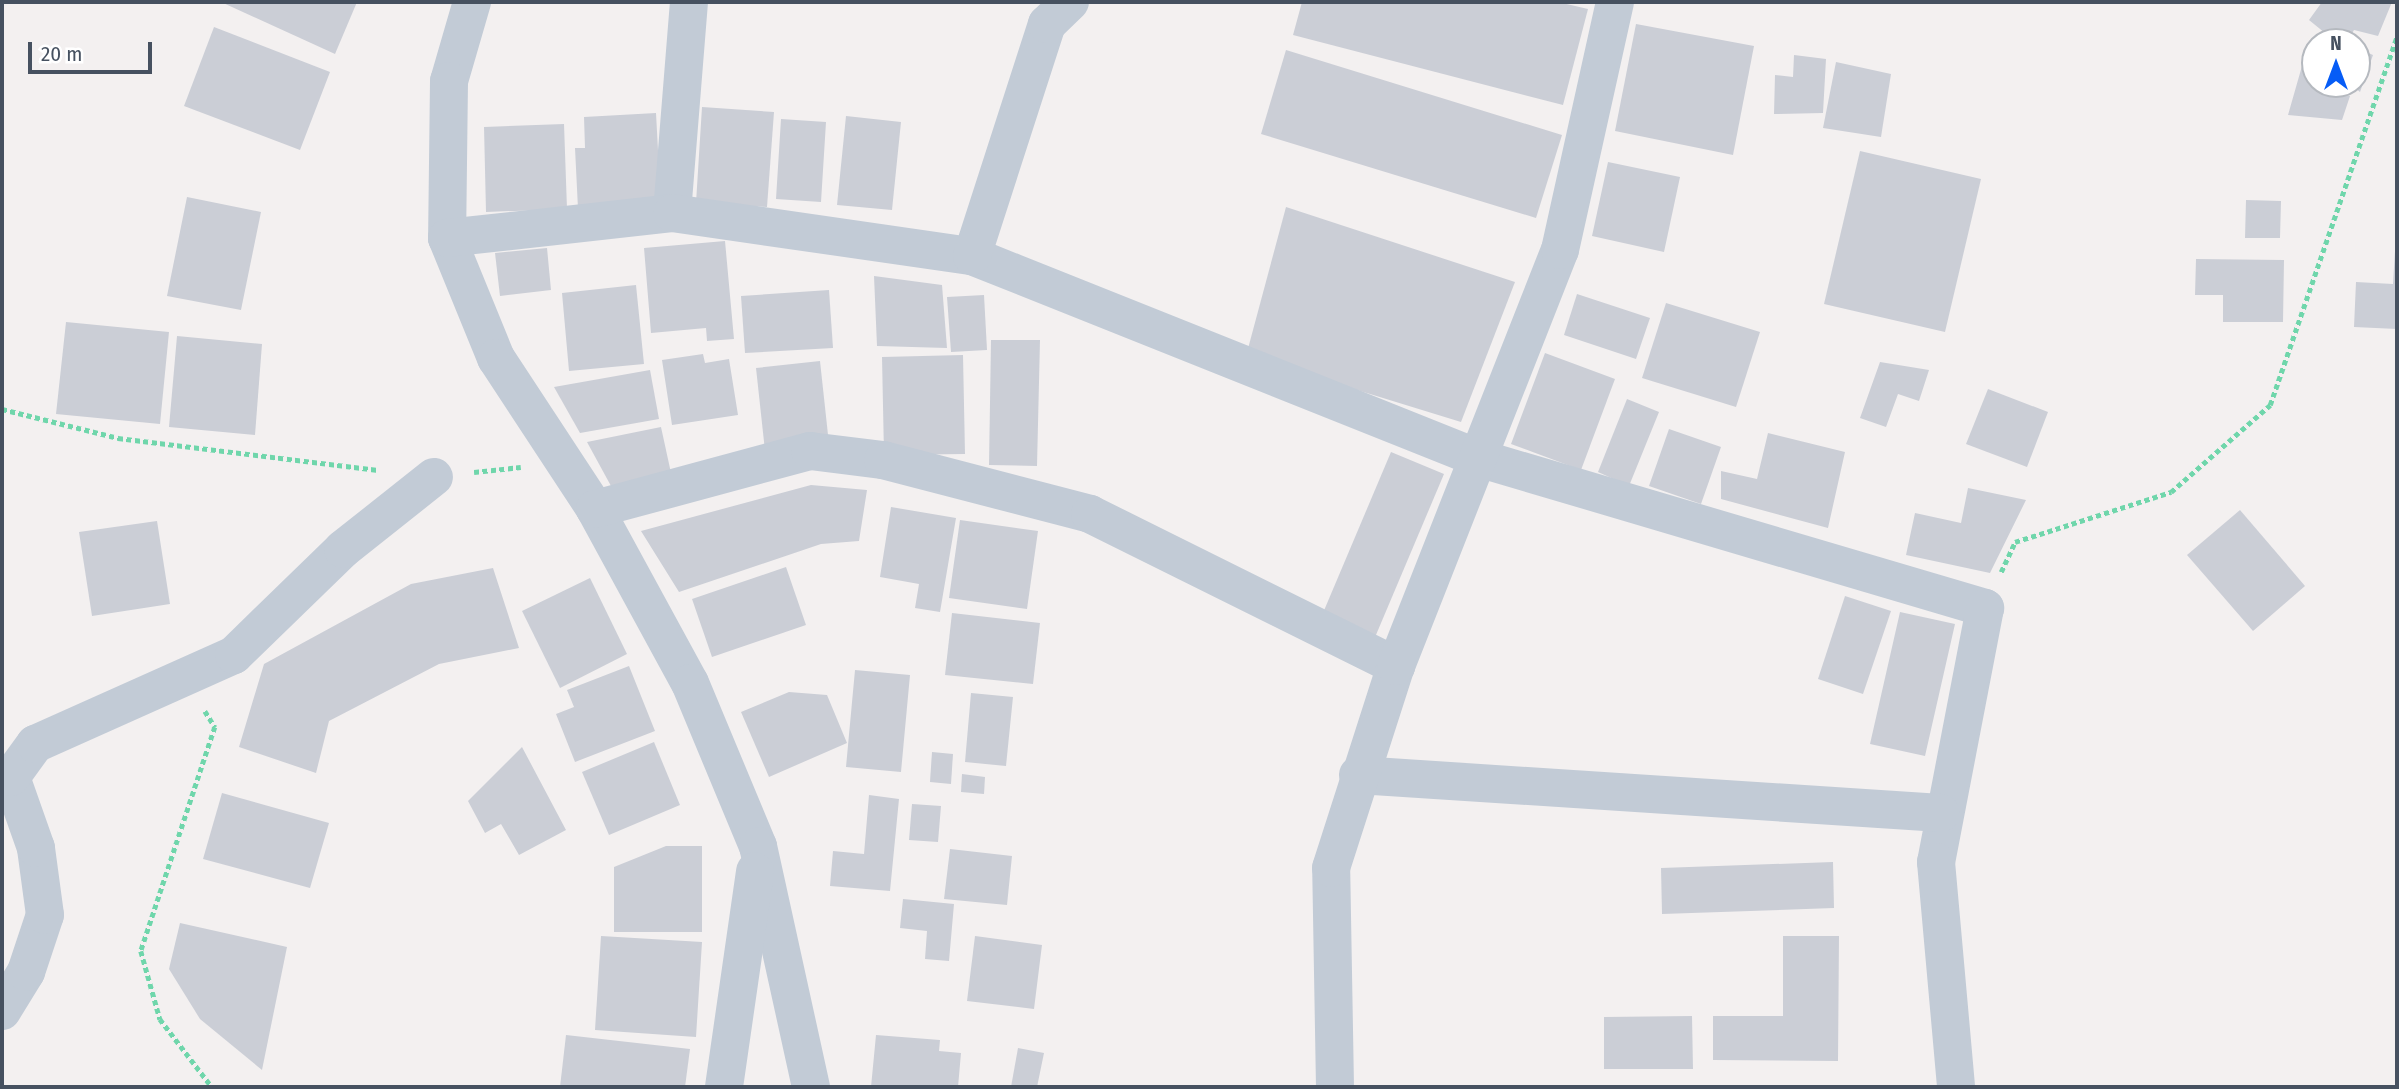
<!DOCTYPE html>
<html>
<head>
<meta charset="utf-8">
<style>
	body { margin:0 }
	#map { position:relative; width:2399px; height:1089px; overflow:hidden; background:#f3f0f0; font-family:"Fira Sans Condensed",sans-serif }
	div>[style] { position:absolute }
	[style*='--x'] { left:calc(var(--x)*1px); top:calc(var(--y)*1px); width:calc(var(--w)*1px); rotate:calc(var(--a)*1deg) }
	.building>* { inset:0; background:#cbced6 }
	.path>* { height:4.5px; margin-top:-2.25px; transform-origin:0; background:repeating-linear-gradient(90deg,#6fd6ab 0 5px,transparent 0 8.5px) }
	.minor>* { height:38px; margin:-19px; padding:0 19px; transform-origin:19px; border-radius:19px; background:#c2cbd6 }
	span { translate:-50% -50%; white-space:nowrap; text-align:center; line-height:1.15; -webkit-text-stroke:7px #fff; paint-order:stroke }
	.frame { position:absolute; inset:0; border:4px solid #465160; pointer-events:none }
	.north { position:absolute; left:2301px; top:28px; width:70px; height:70px; box-sizing:border-box; background:#fff; border:2px solid #b5b9bf; border-radius:50%; rotate:0deg; font-size:19px; font-weight:700; line-height:28px; text-align:center; color:#465160 }
	.north::after { content:''; display:block; margin:auto; width:24px; height:32px; background:#065cf6; clip-path:polygon(50% 0,100% 100%,50% 72%,0 100%) }
	.scale { position:absolute; left:28px; top:42px; width:124px; height:32px; box-sizing:border-box; border:4px solid #465160; border-top:0; padding-left:9px; font-size:21px; line-height:24px; white-space:nowrap; color:#465160; -webkit-text-stroke:5px #fff; paint-order:stroke }
</style>
</head>
<body>
<div id="map">
	<div class="building">
		<i style="clip-path:polygon(221px 2px,357px 2px,335px 54px)"></i>
		<i style="clip-path:polygon(1302px 2px,1558px 2px,1588px 9px,1563px 105px,1293px 35px)"></i>
		<i style="clip-path:polygon(2322px 2px,2392px 2px,2378px 36px,2354px 30px,2347px 42px,2336px 42px,2309px 20px)"></i>
		<i style="clip-path:polygon(1636px 24px,1754px 46px,1733px 155px,1615px 131px)"></i>
		<i style="clip-path:polygon(214px 27px,330px 72px,300px 150px,184px 106px)"></i>
		<i style="clip-path:polygon(2308px 45px,2315px 46px,2315px 84px,2350px 96px,2342px 120px,2288px 115px)"></i>
		<i style="clip-path:polygon(2357px 48px,2373px 55px,2360px 92px,2350px 84px,2357px 84px)"></i>
		<i style="clip-path:polygon(1286px 50px,1562px 135px,1536px 218px,1261px 134px)"></i>
		<i style="clip-path:polygon(1794px 55px,1826px 59px,1823px 113px,1774px 114px,1775px 75px,1793px 77px)"></i>
		<i style="clip-path:polygon(1836px 62px,1891px 74px,1881px 137px,1823px 128px)"></i>
		<i style="clip-path:polygon(702px 107px,774px 112px,767px 207px,696px 203px)"></i>
		<i style="clip-path:polygon(656px 113px,661px 206px,578px 209px,575px 148px,585px 148px,584px 117px)"></i>
		<i style="clip-path:polygon(846px 116px,901px 122px,892px 210px,837px 205px)"></i>
		<i style="clip-path:polygon(781px 119px,826px 122px,821px 202px,776px 199px)"></i>
		<i style="clip-path:polygon(564px 124px,567px 209px,486px 212px,484px 127px)"></i>
		<i style="clip-path:polygon(1860px 151px,1981px 179px,1945px 332px,1824px 304px)"></i>
		<i style="clip-path:polygon(1608px 162px,1680px 177px,1664px 252px,1592px 236px)"></i>
		<i style="clip-path:polygon(187px 197px,261px 212px,241px 310px,167px 296px)"></i>
		<i style="clip-path:polygon(2246px 200px,2281px 201px,2280px 238px,2245px 238px)"></i>
		<i style="clip-path:polygon(1286px 207px,1515px 282px,1461px 422px,1246px 356px)"></i>
		<i style="clip-path:polygon(725px 241px,734px 339px,707px 341px,706px 328px,651px 333px,644px 248px)"></i>
		<i style="clip-path:polygon(547px 248px,551px 290px,500px 296px,495px 253px)"></i>
		<i style="clip-path:polygon(2395px 251px,2397px 329px,2354px 327px,2356px 282px,2393px 284px)"></i>
		<i style="clip-path:polygon(2196px 259px,2284px 260px,2283px 322px,2223px 322px,2223px 295px,2195px 295px)"></i>
		<i style="clip-path:polygon(874px 276px,942px 285px,947px 348px,877px 346px)"></i>
		<i style="clip-path:polygon(636px 285px,644px 364px,569px 371px,562px 293px)"></i>
		<i style="clip-path:polygon(829px 290px,833px 348px,745px 353px,741px 296px)"></i>
		<i style="clip-path:polygon(1577px 294px,1650px 318px,1636px 359px,1564px 335px)"></i>
		<i style="clip-path:polygon(984px 295px,987px 350px,951px 352px,947px 297px)"></i>
		<i style="clip-path:polygon(1666px 303px,1760px 332px,1736px 407px,1642px 378px)"></i>
		<i style="clip-path:polygon(66px 322px,169px 332px,160px 424px,56px 414px)"></i>
		<i style="clip-path:polygon(177px 336px,262px 344px,255px 435px,169px 427px)"></i>
		<i style="clip-path:polygon(991px 340px,1040px 340px,1037px 466px,989px 465px)"></i>
		<i style="clip-path:polygon(1545px 353px,1615px 379px,1581px 470px,1511px 444px)"></i>
		<i style="clip-path:polygon(703px 354px,705px 363px,729px 359px,738px 415px,672px 425px,662px 360px)"></i>
		<i style="clip-path:polygon(963px 355px,965px 454px,884px 455px,882px 357px)"></i>
		<i style="clip-path:polygon(820px 361px,829px 444px,765px 451px,756px 368px)"></i>
		<i style="clip-path:polygon(1880px 362px,1929px 370px,1919px 401px,1898px 394px,1886px 427px,1860px 418px)"></i>
		<i style="clip-path:polygon(650px 370px,659px 419px,580px 433px,554px 387px)"></i>
		<i style="clip-path:polygon(1988px 389px,2048px 412px,2027px 467px,1966px 444px)"></i>
		<i style="clip-path:polygon(1627px 399px,1659px 412px,1629px 486px,1598px 472px)"></i>
		<i style="clip-path:polygon(661px 427px,671px 473px,611px 486px,587px 442px)"></i>
		<i style="clip-path:polygon(1669px 429px,1721px 447px,1701px 504px,1649px 486px)"></i>
		<i style="clip-path:polygon(1768px 433px,1845px 452px,1828px 528px,1721px 499px,1721px 471px,1757px 479px)"></i>
		<i style="clip-path:polygon(1391px 452px,1444px 474px,1373px 642px,1320px 620px)"></i>
		<i style="clip-path:polygon(811px 485px,867px 490px,859px 541px,821px 544px,679px 592px,641px 531px)"></i>
		<i style="clip-path:polygon(1968px 488px,2026px 500px,1990px 573px,1906px 555px,1915px 513px,1961px 523px)"></i>
		<i style="clip-path:polygon(891px 507px,956px 518px,940px 612px,915px 608px,919px 584px,880px 577px)"></i>
		<i style="clip-path:polygon(2240px 510px,2305px 586px,2253px 631px,2187px 555px)"></i>
		<i style="clip-path:polygon(960px 520px,1038px 531px,1027px 609px,949px 598px)"></i>
		<i style="clip-path:polygon(157px 521px,170px 604px,92px 616px,79px 532px)"></i>
		<i style="clip-path:polygon(786px 567px,806px 625px,712px 657px,692px 599px)"></i>
		<i style="clip-path:polygon(493px 568px,519px 648px,439px 664px,329px 721px,316px 773px,239px 747px,264px 664px,411px 584px)"></i>
		<i style="clip-path:polygon(590px 578px,627px 654px,560px 688px,522px 611px)"></i>
		<i style="clip-path:polygon(1845px 596px,1891px 611px,1863px 694px,1818px 679px)"></i>
		<i style="clip-path:polygon(1900px 612px,1955px 624px,1925px 756px,1870px 744px)"></i>
		<i style="clip-path:polygon(952px 613px,1040px 623px,1033px 684px,945px 675px)"></i>
		<i style="clip-path:polygon(629px 666px,655px 731px,575px 762px,556px 714px,574px 707px,567px 690px)"></i>
		<i style="clip-path:polygon(855px 670px,910px 675px,901px 772px,846px 767px)"></i>
		<i style="clip-path:polygon(789px 692px,827px 695px,847px 743px,769px 777px,741px 712px)"></i>
		<i style="clip-path:polygon(971px 693px,1013px 697px,1006px 766px,965px 762px)"></i>
		<i style="clip-path:polygon(654px 742px,680px 805px,609px 835px,582px 772px)"></i>
		<i style="clip-path:polygon(522px 747px,566px 830px,519px 855px,501px 824px,485px 833px,468px 801px)"></i>
		<i style="clip-path:polygon(932px 752px,953px 754px,951px 784px,930px 782px)"></i>
		<i style="clip-path:polygon(962px 774px,985px 777px,984px 794px,961px 792px)"></i>
		<i style="clip-path:polygon(222px 793px,329px 823px,310px 888px,203px 859px)"></i>
		<i style="clip-path:polygon(869px 795px,899px 799px,890px 891px,830px 886px,833px 851px,864px 854px)"></i>
		<i style="clip-path:polygon(912px 804px,941px 806px,938px 842px,909px 840px)"></i>
		<i style="clip-path:polygon(666px 846px,702px 846px,702px 932px,614px 932px,614px 867px)"></i>
		<i style="clip-path:polygon(950px 849px,1012px 856px,1007px 905px,944px 899px)"></i>
		<i style="clip-path:polygon(1833px 862px,1834px 908px,1662px 914px,1661px 868px)"></i>
		<i style="clip-path:polygon(903px 899px,954px 904px,949px 961px,925px 959px,927px 931px,900px 928px)"></i>
		<i style="clip-path:polygon(180px 923px,287px 947px,262px 1070px,200px 1019px,169px 969px)"></i>
		<i style="clip-path:polygon(601px 936px,702px 942px,696px 1037px,595px 1030px)"></i>
		<i style="clip-path:polygon(975px 936px,1042px 945px,1034px 1009px,967px 1001px)"></i>
		<i style="clip-path:polygon(1783px 936px,1839px 936px,1838px 1061px,1713px 1060px,1713px 1016px,1783px 1016px)"></i>
		<i style="clip-path:polygon(1692px 1016px,1693px 1069px,1604px 1069px,1604px 1017px)"></i>
		<i style="clip-path:polygon(566px 1035px,690px 1049px,685px 1087px,560px 1087px)"></i>
		<i style="clip-path:polygon(876px 1035px,940px 1040px,939px 1051px,961px 1053px,958px 1087px,871px 1087px)"></i>
		<i style="clip-path:polygon(1018px 1048px,1044px 1053px,1037px 1087px,1011px 1087px)"></i>
	</div>
	<div class="path">
		<i style="--x:2;--y:409;--w:120;--a:14"></i>
		<i style="--x:118;--y:438;--w:262;--a:7"></i>
		<i style="--x:474;--y:472;--w:47;--a:-6.1"></i>
		<i style="--x:2001;--y:572;--w:33;--a:-65"></i>
		<i style="--x:2015;--y:542;--w:164;--a:-17.8"></i>
		<i style="--x:2171;--y:492;--w:132;--a:-41.3"></i>
		<i style="--x:2270;--y:405;--w:389;--a:-71"></i>
		<i style="--x:205;--y:711;--w:19;--a:58"></i>
		<i style="--x:215;--y:727;--w:236;--a:108.3"></i>
		<i style="--x:141;--y:951;--w:71;--a:74.4"></i>
		<i style="--x:160;--y:1019;--w:86;--a:52.6"></i>
	</div>
	<div class="minor">
		<i style="--x:472;--y:2;--w:82;--a:106.2"></i>
		<i style="--x:449;--y:81;--w:157;--a:90.7"></i>
		<i style="--x:447;--y:238;--w:130;--a:67.8"></i>
		<i style="--x:496;--y:358;--w:181;--a:56.7"></i>
		<i style="--x:595;--y:509;--w:198;--a:61.4"></i>
		<i style="--x:690;--y:683;--w:177;--a:67.4"></i>
		<i style="--x:758;--y:846;--w:247;--a:77.6"></i>
		<i style="--x:672;--y:213;--w:212;--a:-85.4"></i>
		<i style="--x:447;--y:238;--w:226;--a:-6.3"></i>
		<i style="--x:672;--y:213;--w:303;--a:8.2"></i>
		<i style="--x:972;--y:256;--w:545;--a:21.76"></i>
		<i style="--x:1478;--y:458;--w:529;--a:16.48"></i>
		<i style="--x:1985;--y:608;--w:259;--a:100.9"></i>
		<i style="--x:1936;--y:862;--w:226;--a:84.9"></i>
		<i style="--x:972;--y:256;--w:244;--a:-72.1"></i>
		<i style="--x:1047;--y:24;--w:32;--a:-44"></i>
		<i style="--x:595;--y:509;--w:223;--a:-15.1"></i>
		<i style="--x:810;--y:451;--w:74;--a:7"></i>
		<i style="--x:883;--y:460;--w:214;--a:14.6"></i>
		<i style="--x:1090;--y:514;--w:342;--a:26.4"></i>
		<i style="--x:1358;--y:775;--w:584;--a:3.73"></i>
		<i style="--x:2;--y:1011;--w:46;--a:-58.4"></i>
		<i style="--x:26;--y:972;--w:60;--a:-71.6"></i>
		<i style="--x:45;--y:915;--w:68;--a:-97.7"></i>
		<i style="--x:36;--y:848;--w:75;--a:-109.4"></i>
		<i style="--x:11;--y:777;--w:41;--a:-54"></i>
		<i style="--x:35;--y:744;--w:218;--a:-24.1"></i>
		<i style="--x:234;--y:655;--w:152;--a:-44.2"></i>
		<i style="--x:343;--y:549;--w:116;--a:-38.4"></i>
		<i style="--x:724;--y:1087;--w:218;--a:-81.8"></i>
		<i style="--x:1335;--y:1087;--w:219;--a:-91"></i>
		<i style="--x:1331;--y:868;--w:212;--a:-72.2"></i>
		<i style="--x:1396;--y:666;--w:447;--a:-68.5"></i>
		<i style="--x:1560;--y:250;--w:254;--a:-77.5"></i>
	</div>
	<div class="frame"></div>
	<div class="north">N</div>
	<div class="scale">20 m</div>
</div>
</body>
</html>
